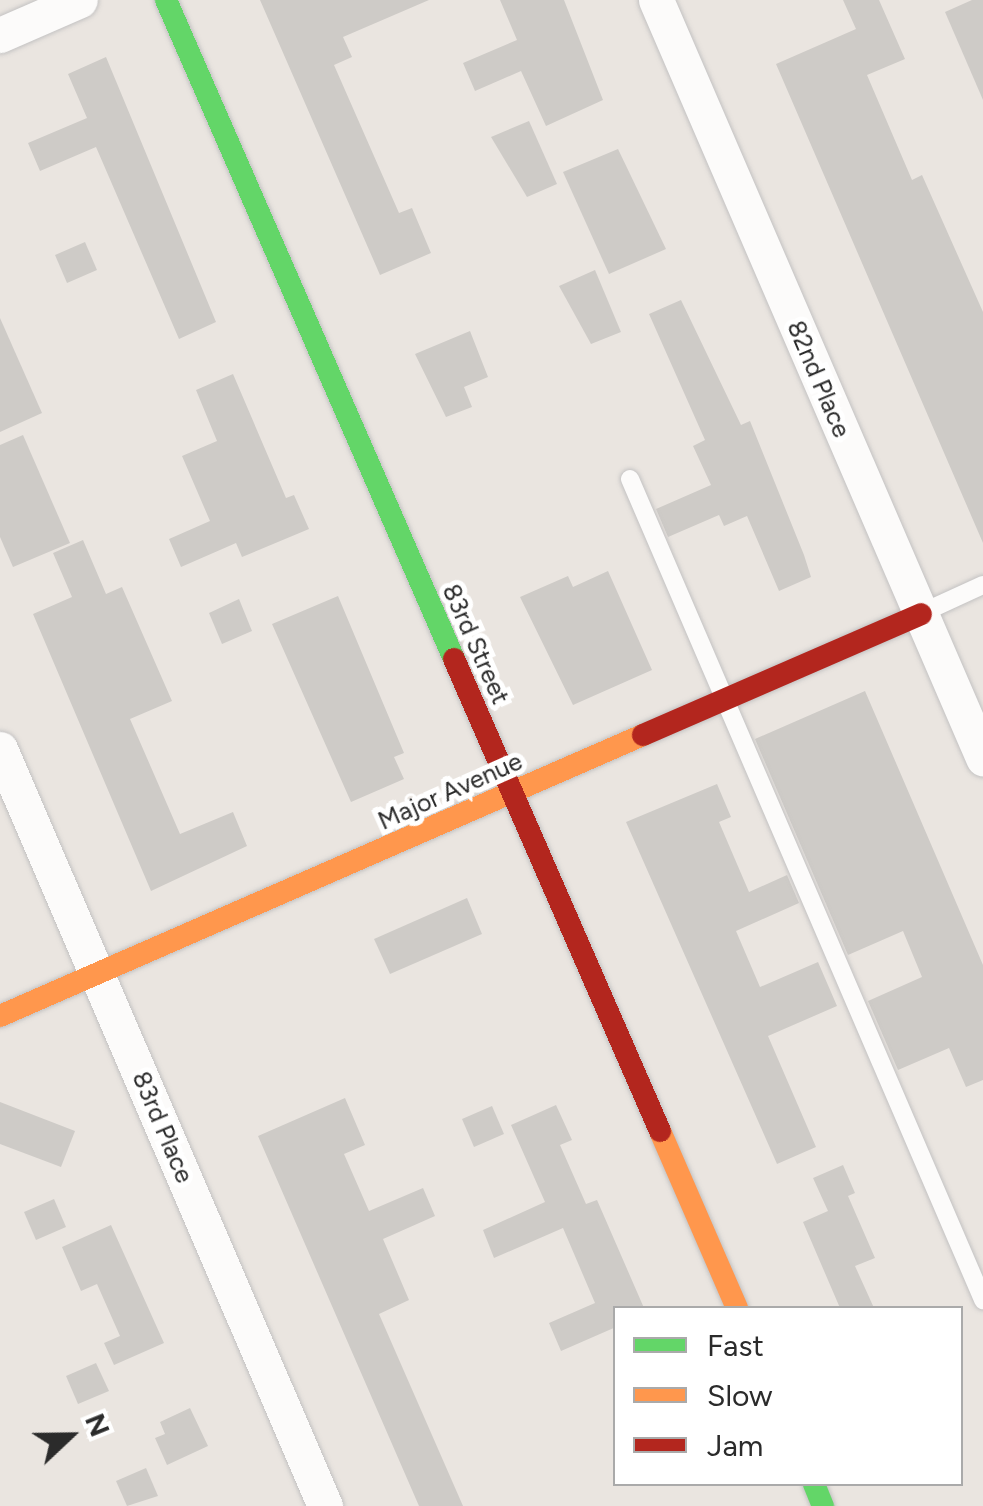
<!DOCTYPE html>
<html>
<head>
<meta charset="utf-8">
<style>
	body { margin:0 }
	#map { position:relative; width:983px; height:1506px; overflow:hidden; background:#eae5e0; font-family:Figtree,sans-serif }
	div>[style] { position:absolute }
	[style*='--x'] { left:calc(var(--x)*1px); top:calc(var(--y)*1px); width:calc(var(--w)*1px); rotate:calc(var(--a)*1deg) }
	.building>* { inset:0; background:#cecbc7 }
	.roads { filter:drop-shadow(0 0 2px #c3c2c2) drop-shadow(0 0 2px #c3c2c2) }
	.lane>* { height:18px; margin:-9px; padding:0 9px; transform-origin:9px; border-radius:9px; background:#fcfbfa }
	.street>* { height:35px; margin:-17.5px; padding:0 17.5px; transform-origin:17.5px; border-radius:17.5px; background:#fcfbfa }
	.fast>* { height:22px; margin:-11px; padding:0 11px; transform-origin:11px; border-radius:11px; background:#63d668 }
	.slow>* { height:22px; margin:-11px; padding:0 11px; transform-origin:11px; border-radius:11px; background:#ff974d }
	.jam>* { height:22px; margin:-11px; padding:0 11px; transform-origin:11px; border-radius:11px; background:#b3261e }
	span { translate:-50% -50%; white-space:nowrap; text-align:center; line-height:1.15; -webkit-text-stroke:10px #fff; paint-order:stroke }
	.street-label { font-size:25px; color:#2b2b2b }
	.legend { position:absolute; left:613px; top:1306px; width:350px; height:180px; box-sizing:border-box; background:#fff; border:2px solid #aaa; margin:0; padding:12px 18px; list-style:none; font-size:30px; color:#2b2b2b }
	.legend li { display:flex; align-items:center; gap:20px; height:50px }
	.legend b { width:50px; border:2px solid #aaa }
	.north { position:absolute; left:20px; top:1386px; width:100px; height:100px; -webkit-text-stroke:8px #fff; paint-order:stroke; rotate:68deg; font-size:28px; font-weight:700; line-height:40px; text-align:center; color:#2b2b2b }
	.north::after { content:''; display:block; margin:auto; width:35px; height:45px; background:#2b2b2b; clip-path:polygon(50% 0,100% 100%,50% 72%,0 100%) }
</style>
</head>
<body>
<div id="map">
	<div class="building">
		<i style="clip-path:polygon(260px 0,429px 0,343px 37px,352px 57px,334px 65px,399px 213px,412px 208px,431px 253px,380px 275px)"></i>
		<i style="clip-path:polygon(500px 0,564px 0,603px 100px,546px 126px,521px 71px,475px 91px,463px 63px,517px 40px)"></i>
		<i style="clip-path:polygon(843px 0,879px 0,905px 59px,867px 75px,912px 180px,922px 175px,983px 312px,983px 543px,776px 64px,856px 29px)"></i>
		<i style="clip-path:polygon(972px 0,983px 0,983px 100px,945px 12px)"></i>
		<i style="clip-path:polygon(106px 57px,216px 322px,179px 339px,96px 147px,40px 171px,28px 143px,87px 118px,68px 74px)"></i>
		<i style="clip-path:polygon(529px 121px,557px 184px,527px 197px,491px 137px)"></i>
		<i style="clip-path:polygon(618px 149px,666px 249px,609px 274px,563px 172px)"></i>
		<i style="clip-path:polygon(85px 242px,97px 270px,67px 283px,55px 255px)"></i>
		<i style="clip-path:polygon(595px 270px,621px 332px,591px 344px,559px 286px)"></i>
		<i style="clip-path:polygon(681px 300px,741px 425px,750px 421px,804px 555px,811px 577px,779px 591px,747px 516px,724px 526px,719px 515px,668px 537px,656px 509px,711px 485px,693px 446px,705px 440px,649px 314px)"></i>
		<i style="clip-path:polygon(0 318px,42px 413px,0 432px)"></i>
		<i style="clip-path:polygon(470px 331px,488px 377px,464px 387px,472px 407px,446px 417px,415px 354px)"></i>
		<i style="clip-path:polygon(233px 374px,286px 498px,294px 495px,309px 529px,242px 557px,236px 543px,181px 567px,169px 539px,210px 521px,182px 456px,217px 441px,196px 390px)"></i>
		<i style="clip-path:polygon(23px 435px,70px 543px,13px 567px,0 537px,0 445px)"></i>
		<i style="clip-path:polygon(83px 540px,106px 594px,122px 587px,172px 701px,130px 719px,180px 834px,233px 812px,247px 846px,151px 891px,33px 614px,72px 597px,53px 553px)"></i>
		<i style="clip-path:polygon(608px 571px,652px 670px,573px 705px,520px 597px,568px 576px,573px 587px)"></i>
		<i style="clip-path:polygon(338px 596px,404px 753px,394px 757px,404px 779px,351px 802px,272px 624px)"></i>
		<i style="clip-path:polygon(239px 599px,252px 631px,222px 644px,209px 613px)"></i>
		<i style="clip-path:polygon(865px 691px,983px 965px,983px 1080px,966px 1087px,949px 1048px,898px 1070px,868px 1001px,922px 977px,903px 931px,848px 955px,755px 739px)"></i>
		<i style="clip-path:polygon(717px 784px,731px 817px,719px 822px,749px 892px,787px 875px,799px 903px,736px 931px,760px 987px,818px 962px,837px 1006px,768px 1036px,816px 1147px,777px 1164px,626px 822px)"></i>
		<i style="clip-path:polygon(467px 898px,482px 934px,390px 974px,374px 939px)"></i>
		<i style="clip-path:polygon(345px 1098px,365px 1145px,344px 1154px,369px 1211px,423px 1188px,435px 1216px,383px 1239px,409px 1300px,379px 1314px,463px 1506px,419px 1506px,258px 1136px)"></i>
		<i style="clip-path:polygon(0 1102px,75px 1131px,61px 1167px,0 1144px)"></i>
		<i style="clip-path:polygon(556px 1105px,572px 1140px,560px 1145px,586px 1204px,597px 1200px,644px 1308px,616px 1308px,616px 1327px,561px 1351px,549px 1323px,595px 1303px,563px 1228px,494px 1258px,483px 1230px,545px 1202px,511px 1125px)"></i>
		<i style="clip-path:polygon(492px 1106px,504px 1134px,474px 1147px,462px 1119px)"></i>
		<i style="clip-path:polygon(843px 1165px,855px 1193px,848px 1196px,875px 1258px,855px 1266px,874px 1308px,840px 1308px,803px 1222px,828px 1211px,813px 1178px)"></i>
		<i style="clip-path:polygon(54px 1199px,66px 1227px,36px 1240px,24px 1212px)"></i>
		<i style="clip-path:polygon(111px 1225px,164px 1343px,114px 1365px,104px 1343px,120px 1336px,97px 1284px,81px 1291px,62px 1247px)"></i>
		<i style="clip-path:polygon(96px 1363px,109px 1391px,78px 1404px,66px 1376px)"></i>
		<i style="clip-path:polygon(190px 1408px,208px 1446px,167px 1465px,155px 1438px,165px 1434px,160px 1422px)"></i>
		<i style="clip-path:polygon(146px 1468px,158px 1496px,127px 1506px,116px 1481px)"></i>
	</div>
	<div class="roads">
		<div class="lane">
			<i style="--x:630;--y:479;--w:894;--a:66.73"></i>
			<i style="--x:924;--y:612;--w:65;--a:-24.6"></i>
		</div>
		<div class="street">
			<i style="--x:656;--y:0;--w:826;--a:66.66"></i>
			<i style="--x:0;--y:35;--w:87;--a:-23.6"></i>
			<i style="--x:0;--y:749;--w:824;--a:66.76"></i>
		</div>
		<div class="fast">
			<i style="--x:166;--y:0;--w:719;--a:66.39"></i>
			<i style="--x:814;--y:1484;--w:24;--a:68"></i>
		</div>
		<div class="slow">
			<i style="--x:0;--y:1016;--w:702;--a:-23.61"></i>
			<i style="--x:660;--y:1131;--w:193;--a:66.5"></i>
		</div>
		<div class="jam">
			<i style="--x:454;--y:659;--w:515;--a:66.42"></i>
			<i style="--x:643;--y:735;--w:303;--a:-23.5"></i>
		</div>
	</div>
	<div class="street-label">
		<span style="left:819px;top:379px;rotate:67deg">82nd Place</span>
		<span style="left:476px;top:644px;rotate:66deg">83rd Street</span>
		<span style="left:450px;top:791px;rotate:-24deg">Major Avenue</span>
		<span style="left:163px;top:1127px;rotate:67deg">83rd Place</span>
	</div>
	<ul class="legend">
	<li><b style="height:12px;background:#63d668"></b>Fast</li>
	<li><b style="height:12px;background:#ff974d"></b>Slow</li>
	<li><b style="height:12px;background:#b3261e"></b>Jam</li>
	</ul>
	<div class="north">N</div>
</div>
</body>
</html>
